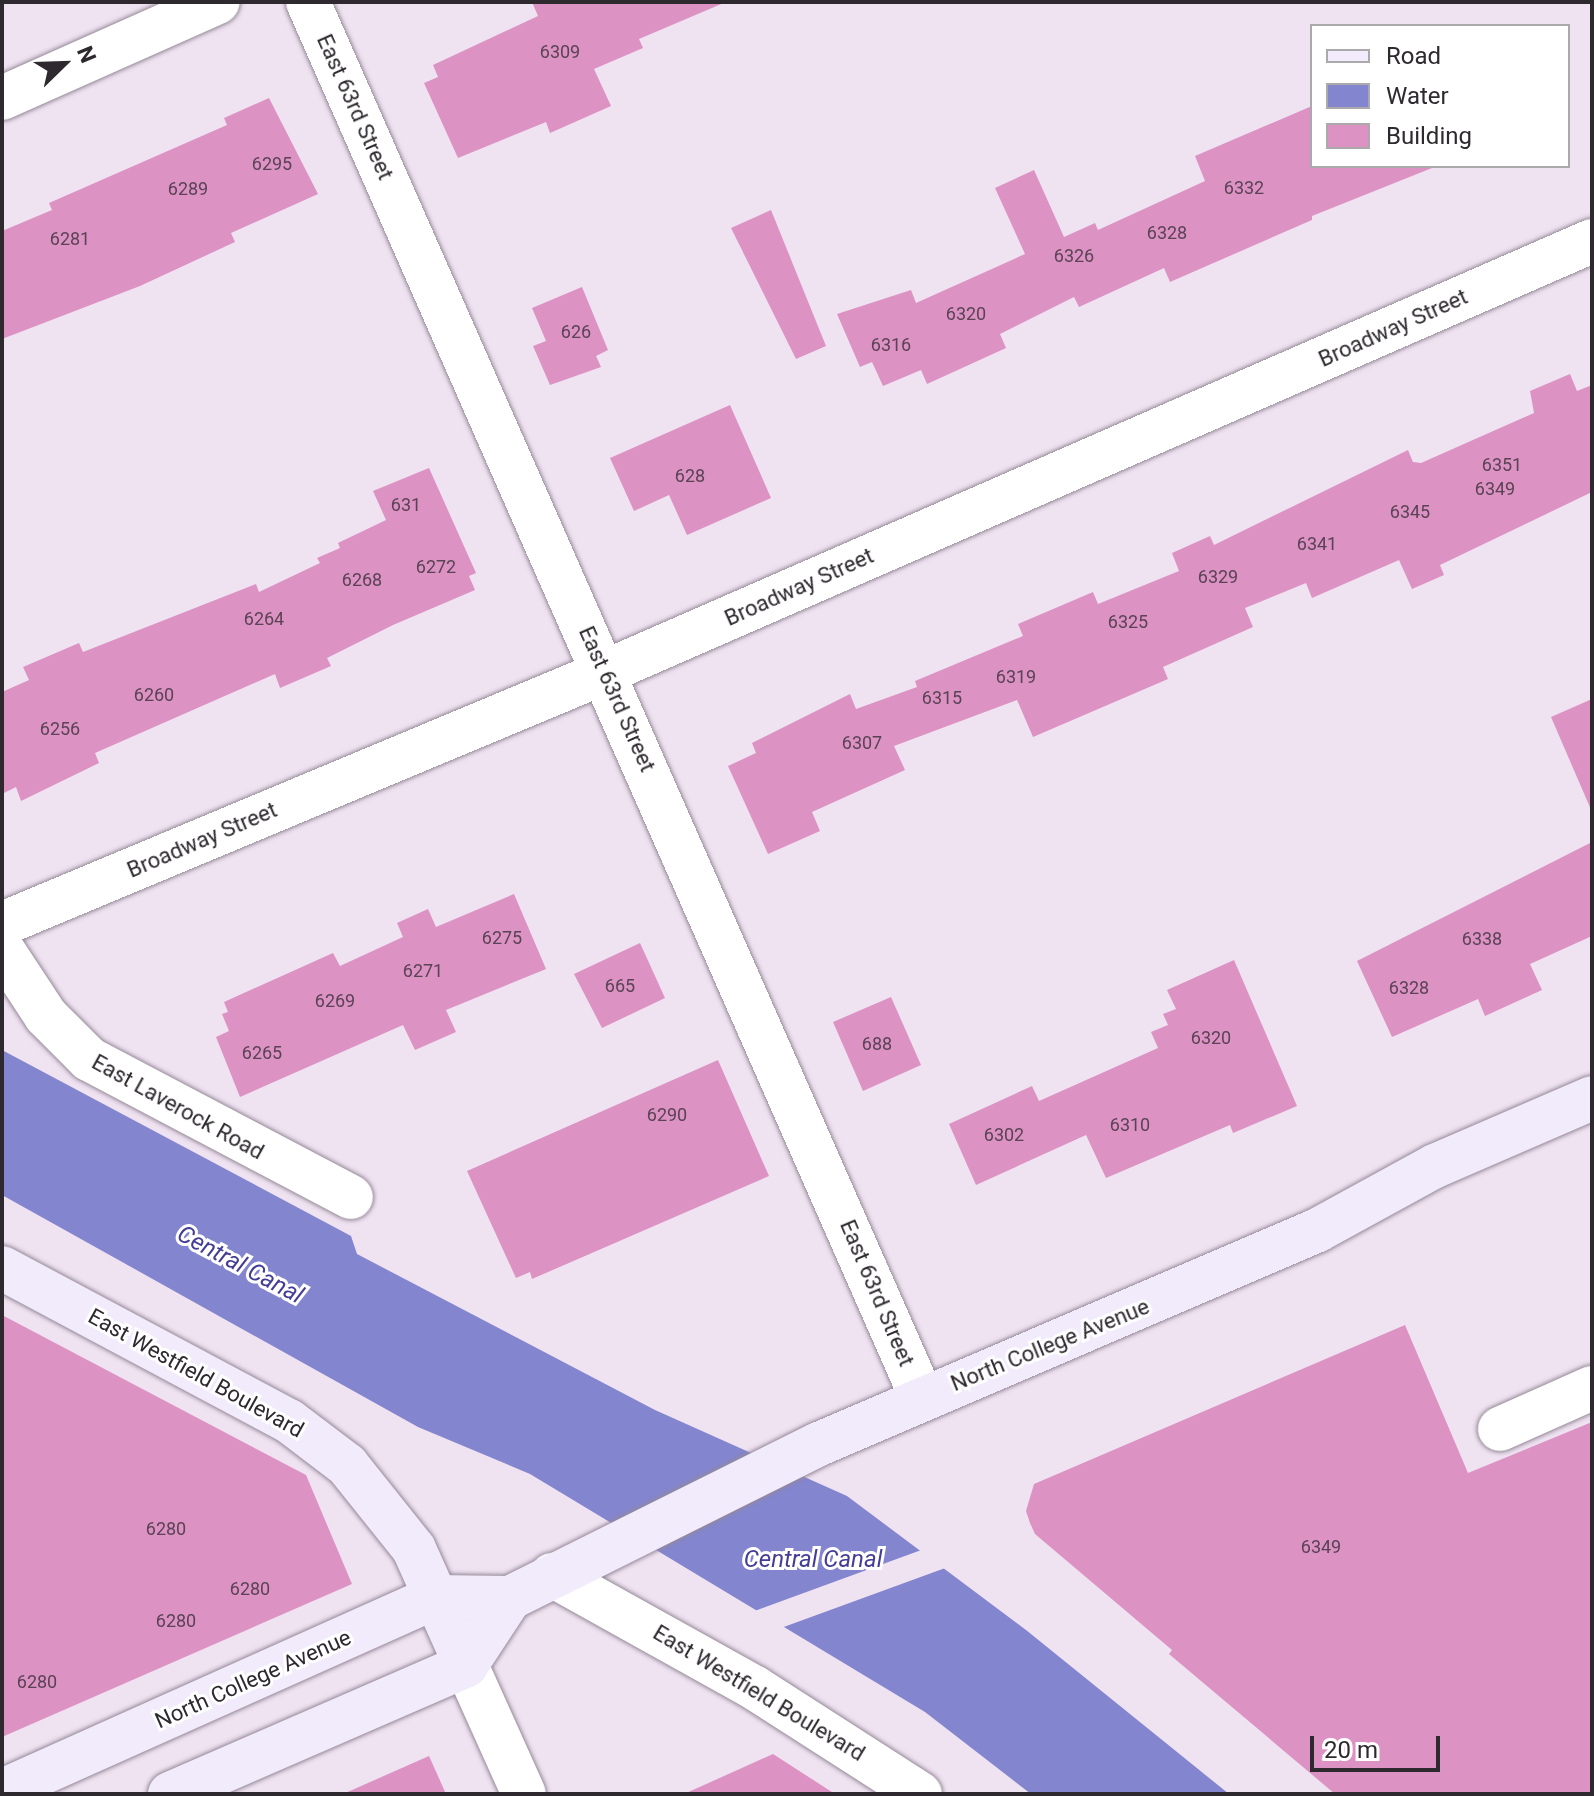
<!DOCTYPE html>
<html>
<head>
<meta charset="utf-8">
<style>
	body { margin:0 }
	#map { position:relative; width:1594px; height:1796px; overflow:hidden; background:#efe2f1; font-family:Roboto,sans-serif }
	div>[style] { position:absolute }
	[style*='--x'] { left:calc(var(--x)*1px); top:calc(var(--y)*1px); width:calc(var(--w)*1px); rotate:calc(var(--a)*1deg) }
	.water>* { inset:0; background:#8385cf }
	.pier>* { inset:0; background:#efe2f1 }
	.building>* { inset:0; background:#dd92c4 }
	.roads { filter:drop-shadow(0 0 2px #958998) drop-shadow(0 0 2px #958998) }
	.minor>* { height:44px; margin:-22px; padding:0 22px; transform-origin:22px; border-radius:22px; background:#fff }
	.tertiary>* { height:44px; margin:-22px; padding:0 22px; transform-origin:22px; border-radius:22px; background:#fff }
	.secondary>* { height:44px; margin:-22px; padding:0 22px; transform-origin:22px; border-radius:22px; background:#f1ebfc }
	span { translate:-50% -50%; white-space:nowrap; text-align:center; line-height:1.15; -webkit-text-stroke:6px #fff; paint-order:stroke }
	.number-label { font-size:18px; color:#5a4354 }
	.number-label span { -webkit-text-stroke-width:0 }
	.street-label { font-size:22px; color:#2e292f }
	.water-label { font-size:24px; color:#433d96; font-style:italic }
	.frame { position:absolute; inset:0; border:4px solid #2e292f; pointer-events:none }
	.legend { position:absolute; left:1310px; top:24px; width:260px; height:144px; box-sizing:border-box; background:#fff; border:2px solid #aba9ac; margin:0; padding:10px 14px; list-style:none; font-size:24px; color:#2e292f }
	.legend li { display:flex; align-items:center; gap:16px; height:40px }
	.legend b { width:40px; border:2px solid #aba9ac }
	.north { position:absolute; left:24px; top:24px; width:80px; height:80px; -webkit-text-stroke:6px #fff; paint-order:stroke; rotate:67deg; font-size:22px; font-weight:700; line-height:32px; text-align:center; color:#2e292f }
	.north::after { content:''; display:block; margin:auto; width:28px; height:36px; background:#2e292f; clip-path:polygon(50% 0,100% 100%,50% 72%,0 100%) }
	.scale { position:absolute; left:1310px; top:1736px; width:130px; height:36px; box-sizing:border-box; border:4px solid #2e292f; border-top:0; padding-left:10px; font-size:24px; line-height:28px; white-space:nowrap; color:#2e292f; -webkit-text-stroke:6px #fff; paint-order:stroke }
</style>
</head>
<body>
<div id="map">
	<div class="water">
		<i style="clip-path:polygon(2px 1050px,351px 1236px,357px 1254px,655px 1410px,847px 1496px,1026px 1630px,1229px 1794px,1031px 1794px,925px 1712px,530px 1474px,418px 1427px,2px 1195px)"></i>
	</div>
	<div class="pier">
		<i style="clip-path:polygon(924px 1549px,948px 1567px,781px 1628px,752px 1612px)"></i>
	</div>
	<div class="building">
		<i style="clip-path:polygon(532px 2px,726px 2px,639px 39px,643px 48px,594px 69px,611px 106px,550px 133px,546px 122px,458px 158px,424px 83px,438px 77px,433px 65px,538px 16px)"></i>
		<i style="clip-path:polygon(269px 98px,318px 194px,231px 233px,235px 242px,140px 286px,2px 339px,2px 231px,52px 210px,49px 203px,227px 125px,224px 118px)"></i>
		<i style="clip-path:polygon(1312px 106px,1312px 166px,1432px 168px,1312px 216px,1312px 220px,1170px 282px,1164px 268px,1079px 307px,1074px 297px,1000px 334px,1006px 348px,927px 384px,921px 370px,883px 386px,872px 362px,860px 367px,837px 314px,911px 290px,916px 303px,1025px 254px,995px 188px,1034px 170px,1064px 237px,1095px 223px,1098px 230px,1205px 181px,1195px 156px)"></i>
		<i style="clip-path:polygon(771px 210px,826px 346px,796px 359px,731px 228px)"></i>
		<i style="clip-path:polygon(582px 287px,608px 350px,596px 356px,601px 367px,550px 385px,533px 346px,546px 341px,532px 308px)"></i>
		<i style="clip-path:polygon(1570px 374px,1577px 391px,1592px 385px,1592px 492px,1440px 565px,1444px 575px,1412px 589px,1399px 560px,1312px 598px,1306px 583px,1245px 608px,1253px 627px,1163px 667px,1168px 679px,1033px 737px,1017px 700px,894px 746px,905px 770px,812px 812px,820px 831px,768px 854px,728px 766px,756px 753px,752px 743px,850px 694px,856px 709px,917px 687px,915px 681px,1023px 636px,1018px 624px,1093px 592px,1098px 604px,1179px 571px,1172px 553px,1210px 536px,1214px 545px,1408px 450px,1413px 462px,1421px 463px,1534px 413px,1530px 391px)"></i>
		<i style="clip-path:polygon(730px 405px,771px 498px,687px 535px,669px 495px,634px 511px,610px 458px)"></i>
		<i style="clip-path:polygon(429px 468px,476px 573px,469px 576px,475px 590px,393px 625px,327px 658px,331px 666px,280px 688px,275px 674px,95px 753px,99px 763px,21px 801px,16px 787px,2px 794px,2px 692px,29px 680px,23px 667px,79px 643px,83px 652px,256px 584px,259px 592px,320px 563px,317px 558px,340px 548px,338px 543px,386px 520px,373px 491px)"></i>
		<i style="clip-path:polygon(1592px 699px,1592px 812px,1551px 717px)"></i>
		<i style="clip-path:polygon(1592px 842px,1592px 936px,1530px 964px,1542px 990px,1485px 1016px,1478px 999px,1392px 1037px,1357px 961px)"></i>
		<i style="clip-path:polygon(514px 894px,546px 969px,446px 1010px,456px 1032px,415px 1050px,403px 1025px,240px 1097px,216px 1037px,229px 1031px,222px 1014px,228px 1012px,224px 1002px,333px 953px,340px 966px,403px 937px,397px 923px,428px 909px,436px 927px)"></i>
		<i style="clip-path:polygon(640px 943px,665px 998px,602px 1028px,574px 974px)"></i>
		<i style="clip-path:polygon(1234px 960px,1297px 1106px,1233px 1133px,1230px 1125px,1106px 1178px,1086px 1135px,976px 1185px,949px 1124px,1032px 1086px,1039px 1101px,1158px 1048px,1151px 1032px,1168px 1025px,1163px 1014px,1176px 1009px,1167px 990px)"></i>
		<i style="clip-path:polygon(891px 997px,921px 1065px,863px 1091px,833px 1022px)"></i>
		<i style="clip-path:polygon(718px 1060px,769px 1176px,532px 1279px,530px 1272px,516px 1278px,467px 1171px)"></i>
		<i style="clip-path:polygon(2px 1315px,306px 1475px,352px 1584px,2px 1737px)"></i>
		<i style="clip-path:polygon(1405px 1325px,1468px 1473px,1592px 1422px,1592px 1794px,1335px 1794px,1169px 1654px,1172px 1650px,1035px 1534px,1030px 1523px,1026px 1511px,1034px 1484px)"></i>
		<i style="clip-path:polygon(773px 1754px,835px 1794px,684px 1794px)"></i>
		<i style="clip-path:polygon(429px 1756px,446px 1794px,343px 1794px)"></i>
	</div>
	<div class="roads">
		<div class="minor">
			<i style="--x:308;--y:2;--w:1525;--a:66.26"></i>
			<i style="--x:2;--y:98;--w:236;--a:-24"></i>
			<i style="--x:2;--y:924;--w:654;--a:-22.68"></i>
			<i style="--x:605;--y:672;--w:1077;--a:-23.59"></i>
			<i style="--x:2;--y:949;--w:80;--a:56.7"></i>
			<i style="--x:46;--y:1016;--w:61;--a:45"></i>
			<i style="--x:89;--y:1059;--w:296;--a:27.8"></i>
			<i style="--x:1500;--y:1429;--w:101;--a:-24"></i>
			<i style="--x:552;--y:1575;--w:232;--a:29.1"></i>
			<i style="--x:755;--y:1688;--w:196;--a:32.7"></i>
		</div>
		<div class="tertiary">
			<i style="--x:466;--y:1665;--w:141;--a:65.8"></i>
		</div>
		<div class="secondary">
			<i style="--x:2;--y:1268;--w:325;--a:28.1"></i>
			<i style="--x:289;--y:1421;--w:73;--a:37.2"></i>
			<i style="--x:347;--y:1465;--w:107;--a:51.4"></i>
			<i style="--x:414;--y:1549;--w:127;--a:65.9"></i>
			<i style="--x:2;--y:1791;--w:474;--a:-24.1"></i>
			<i style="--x:435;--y:1597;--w:75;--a:0.8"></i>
			<i style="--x:510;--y:1598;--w:345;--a:-26.5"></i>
			<i style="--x:819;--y:1444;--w:543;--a:-23.21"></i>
			<i style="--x:1318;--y:1230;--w:133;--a:-28.7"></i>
			<i style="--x:1435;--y:1166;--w:171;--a:-23.4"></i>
			<i style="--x:170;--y:1794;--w:323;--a:-23.5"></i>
			<i style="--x:466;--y:1665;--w:80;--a:-56.7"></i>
		</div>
	</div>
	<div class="number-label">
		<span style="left:560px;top:52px">6309</span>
		<span style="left:272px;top:164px">6295</span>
		<span style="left:1244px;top:188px">6332</span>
		<span style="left:188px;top:189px">6289</span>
		<span style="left:1167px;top:233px">6328</span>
		<span style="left:70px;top:239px">6281</span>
		<span style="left:1074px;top:256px">6326</span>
		<span style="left:966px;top:314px">6320</span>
		<span style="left:576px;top:332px">626</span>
		<span style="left:891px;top:345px">6316</span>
		<span style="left:1502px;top:465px">6351</span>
		<span style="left:690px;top:476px">628</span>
		<span style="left:1495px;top:489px">6349</span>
		<span style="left:406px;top:505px">631</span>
		<span style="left:1410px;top:512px">6345</span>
		<span style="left:1317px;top:544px">6341</span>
		<span style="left:436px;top:567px">6272</span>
		<span style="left:1218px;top:577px">6329</span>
		<span style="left:362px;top:580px">6268</span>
		<span style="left:264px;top:619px">6264</span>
		<span style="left:1128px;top:622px">6325</span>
		<span style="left:1016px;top:677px">6319</span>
		<span style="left:154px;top:695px">6260</span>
		<span style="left:942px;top:698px">6315</span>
		<span style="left:60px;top:729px">6256</span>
		<span style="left:862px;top:743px">6307</span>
		<span style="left:502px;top:938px">6275</span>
		<span style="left:1482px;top:939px">6338</span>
		<span style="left:423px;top:971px">6271</span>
		<span style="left:620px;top:986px">665</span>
		<span style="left:1409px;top:988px">6328</span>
		<span style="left:335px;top:1001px">6269</span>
		<span style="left:1211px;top:1038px">6320</span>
		<span style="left:877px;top:1044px">688</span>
		<span style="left:262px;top:1053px">6265</span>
		<span style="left:667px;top:1115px">6290</span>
		<span style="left:1130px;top:1125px">6310</span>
		<span style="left:1004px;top:1135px">6302</span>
		<span style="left:166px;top:1529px">6280</span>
		<span style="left:1321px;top:1547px">6349</span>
		<span style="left:250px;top:1589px">6280</span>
		<span style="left:176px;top:1621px">6280</span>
		<span style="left:37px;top:1682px">6280</span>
	</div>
	<div class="street-label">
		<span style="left:355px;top:107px;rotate:66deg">East 63rd Street</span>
		<span style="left:1393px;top:328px;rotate:-24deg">Broadway Street</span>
		<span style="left:799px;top:587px;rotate:-24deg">Broadway Street</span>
		<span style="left:617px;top:699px;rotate:66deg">East 63rd Street</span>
		<span style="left:202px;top:840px;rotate:-23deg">Broadway Street</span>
		<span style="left:178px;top:1107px;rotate:29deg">East Laverock Road</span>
		<span style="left:877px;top:1293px;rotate:67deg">East 63rd Street</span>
		<span style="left:1050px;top:1345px;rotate:-22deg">North College Avenue</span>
		<span style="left:196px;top:1373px;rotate:29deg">East Westfield Boulevard</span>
		<span style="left:253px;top:1679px;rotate:-24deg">North College Avenue</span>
		<span style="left:759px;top:1693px;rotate:31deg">East Westfield Boulevard</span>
	</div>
	<div class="water-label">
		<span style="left:240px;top:1265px;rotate:28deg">Central Canal</span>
		<span style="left:813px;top:1560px">Central Canal</span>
	</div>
	<div class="frame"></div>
	<ul class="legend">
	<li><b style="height:10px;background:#f1ebfc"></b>Road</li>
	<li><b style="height:22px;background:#8385cf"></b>Water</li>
	<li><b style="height:22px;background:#dd92c4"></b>Building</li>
	</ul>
	<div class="north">N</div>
	<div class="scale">20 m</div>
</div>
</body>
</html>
